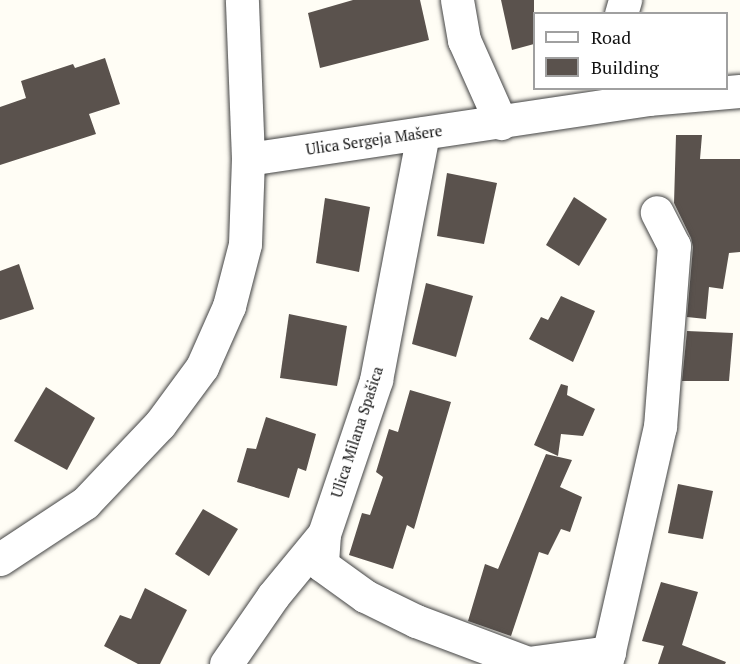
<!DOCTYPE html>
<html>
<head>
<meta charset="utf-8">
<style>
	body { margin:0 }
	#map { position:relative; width:740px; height:664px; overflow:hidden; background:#fffdf5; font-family:"PT Serif",serif }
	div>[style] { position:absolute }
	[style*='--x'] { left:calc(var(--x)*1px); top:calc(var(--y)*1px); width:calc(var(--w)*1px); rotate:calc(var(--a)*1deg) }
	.building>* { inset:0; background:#5a524d }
	.roads { filter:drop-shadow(0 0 2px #444) drop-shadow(0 0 2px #444) }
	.minor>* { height:33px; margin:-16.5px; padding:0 16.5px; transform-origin:16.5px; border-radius:16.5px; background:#fff }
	span { translate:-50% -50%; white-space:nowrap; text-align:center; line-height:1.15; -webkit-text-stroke:6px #fff; paint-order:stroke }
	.street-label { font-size:15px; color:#111 }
	.legend { position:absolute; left:533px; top:12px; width:195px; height:78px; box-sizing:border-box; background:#fff; border:2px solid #a0a0a0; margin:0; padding:8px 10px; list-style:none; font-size:18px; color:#111 }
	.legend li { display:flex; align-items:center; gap:12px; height:30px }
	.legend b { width:30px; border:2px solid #a0a0a0 }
</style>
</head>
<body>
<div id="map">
	<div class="building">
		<i style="clip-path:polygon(353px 0,420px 0,429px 40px,320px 68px,308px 13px)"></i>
		<i style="clip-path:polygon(501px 0,534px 0,534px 44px,512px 50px)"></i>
		<i style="clip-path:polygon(105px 58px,120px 104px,89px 114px,96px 134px,0 165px,0 107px,26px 98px,21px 81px,73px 64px,75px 68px)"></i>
		<i style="clip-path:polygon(676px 135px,702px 135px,700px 159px,740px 159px,740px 252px,729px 253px,723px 289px,709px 287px,706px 319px,687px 317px,693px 247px,691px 238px,674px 203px)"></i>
		<i style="clip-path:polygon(447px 173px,497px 183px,484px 244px,437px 236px)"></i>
		<i style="clip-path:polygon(574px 197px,607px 219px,579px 266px,546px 245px)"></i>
		<i style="clip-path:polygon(325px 198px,370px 207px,359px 272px,316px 263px)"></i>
		<i style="clip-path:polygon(19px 264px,34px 309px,0 320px,0 271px)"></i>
		<i style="clip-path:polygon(426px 283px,473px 296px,456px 357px,412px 344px)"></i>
		<i style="clip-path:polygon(561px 296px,595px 311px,573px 362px,529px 339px,541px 317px,548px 320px)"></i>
		<i style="clip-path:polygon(289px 314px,347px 326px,337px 386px,280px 378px)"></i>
		<i style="clip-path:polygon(687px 331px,733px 333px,729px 381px,682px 381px)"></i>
		<i style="clip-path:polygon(561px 384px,568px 386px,567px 395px,595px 409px,583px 436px,561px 434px,558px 456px,534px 445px)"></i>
		<i style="clip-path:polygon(46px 387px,95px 418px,67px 470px,14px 441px)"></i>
		<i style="clip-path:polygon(410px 390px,451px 402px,414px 529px,407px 525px,393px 569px,349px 555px,362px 513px,370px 515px,383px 477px,376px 472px,389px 429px,398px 432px)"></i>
		<i style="clip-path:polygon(266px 417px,316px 434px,306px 471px,298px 468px,289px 498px,237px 482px,247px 448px,256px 449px)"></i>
		<i style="clip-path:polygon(546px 454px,572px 460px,560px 487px,582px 497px,570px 532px,561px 529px,548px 555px,539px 552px,511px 636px,468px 621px,485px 564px,498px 569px)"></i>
		<i style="clip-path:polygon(678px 484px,713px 491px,703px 539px,668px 533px)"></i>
		<i style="clip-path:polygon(203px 509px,238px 529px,209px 576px,175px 554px)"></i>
		<i style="clip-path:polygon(661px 582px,698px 592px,682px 645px,726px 662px,725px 664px,658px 664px,664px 646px,642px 641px)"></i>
		<i style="clip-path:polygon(145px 588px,187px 610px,160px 664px,138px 664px,104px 646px,120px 615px,131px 619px)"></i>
	</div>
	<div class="roads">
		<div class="minor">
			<i style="--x:457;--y:0;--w:41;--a:80.1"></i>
			<i style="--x:464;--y:40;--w:91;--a:66"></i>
			<i style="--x:621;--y:14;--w:15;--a:-74"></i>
			<i style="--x:248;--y:159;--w:404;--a:-8.5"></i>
			<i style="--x:648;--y:99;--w:92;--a:-5"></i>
			<i style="--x:324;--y:534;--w:31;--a:94"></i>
			<i style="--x:322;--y:565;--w:53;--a:35.8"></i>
			<i style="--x:365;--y:596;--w:57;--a:26.1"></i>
			<i style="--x:416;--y:621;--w:120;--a:20.6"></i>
			<i style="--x:528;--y:663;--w:82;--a:-7.7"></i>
			<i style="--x:0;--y:559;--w:102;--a:-33.4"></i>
			<i style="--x:85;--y:503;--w:109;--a:-46.5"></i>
			<i style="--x:160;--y:424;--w:71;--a:-53.6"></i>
			<i style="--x:202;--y:367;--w:67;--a:-66.1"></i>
			<i style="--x:229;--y:306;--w:64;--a:-75.5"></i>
			<i style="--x:245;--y:244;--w:85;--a:-88"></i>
			<i style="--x:248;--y:159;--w:159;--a:-92.2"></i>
			<i style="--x:226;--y:664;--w:83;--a:-55.3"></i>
			<i style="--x:273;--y:596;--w:80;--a:-50.6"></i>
			<i style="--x:324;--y:534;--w:163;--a:-71.3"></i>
			<i style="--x:376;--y:380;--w:251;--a:-79.2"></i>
			<i style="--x:606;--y:664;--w:243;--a:-77.2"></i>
			<i style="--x:660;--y:427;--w:182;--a:-85.6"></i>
			<i style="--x:674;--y:246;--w:38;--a:-117"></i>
		</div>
	</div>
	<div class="street-label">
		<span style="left:374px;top:140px;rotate:-8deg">Ulica Sergeja Mašere</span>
		<span style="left:357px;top:432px;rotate:-72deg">Ulica Milana Spašica</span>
	</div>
	<ul class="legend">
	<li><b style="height:8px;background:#fff"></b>Road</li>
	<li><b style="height:16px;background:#5a524d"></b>Building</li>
	</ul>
</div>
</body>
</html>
